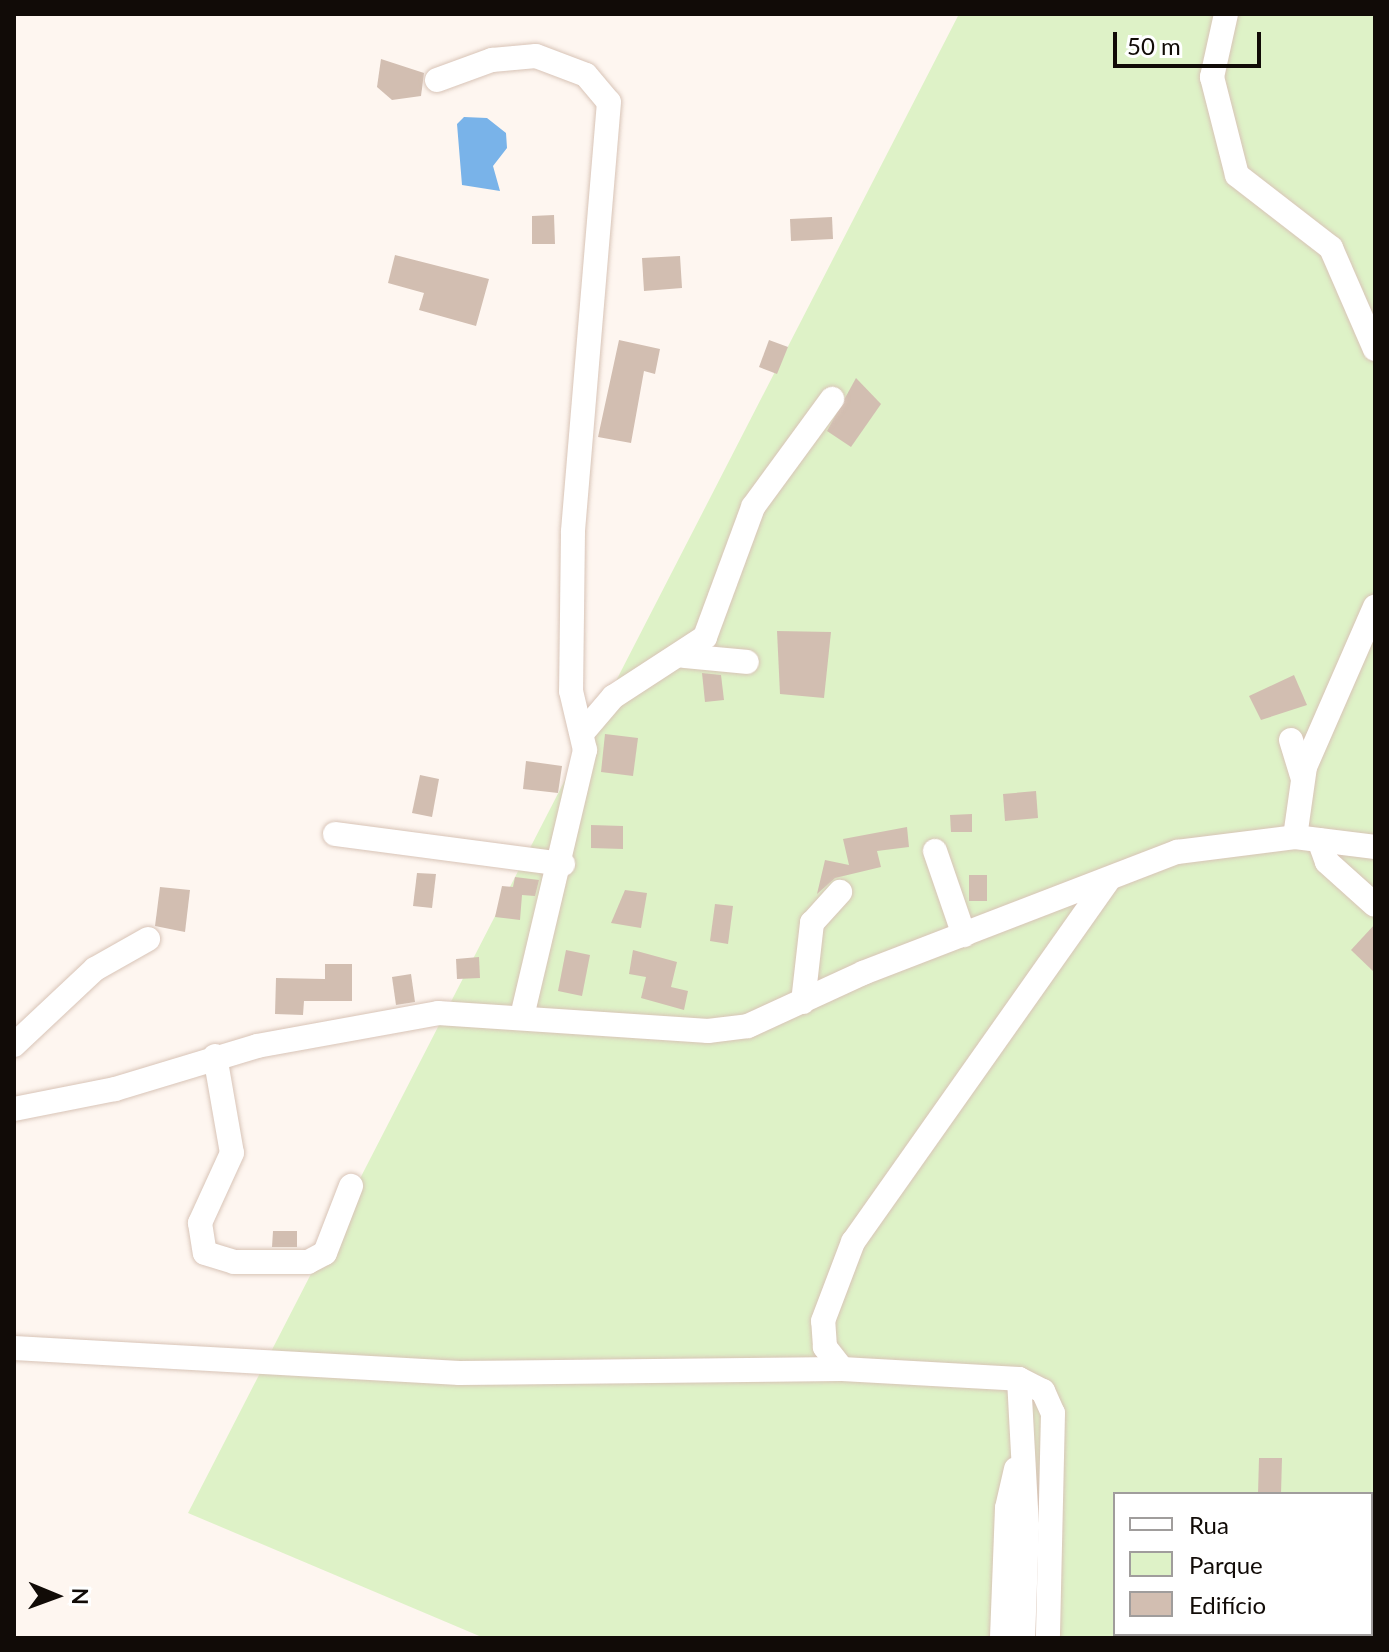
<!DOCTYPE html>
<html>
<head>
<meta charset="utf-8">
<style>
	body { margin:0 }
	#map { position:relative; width:1389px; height:1652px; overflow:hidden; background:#fef6f0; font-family:Lato,sans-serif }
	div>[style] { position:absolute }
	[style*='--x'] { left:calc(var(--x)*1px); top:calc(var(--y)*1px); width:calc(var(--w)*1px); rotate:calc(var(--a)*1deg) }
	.green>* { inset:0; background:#def2c7 }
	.water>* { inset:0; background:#79b3e9 }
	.building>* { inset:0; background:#d2beb1 }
	.roads { filter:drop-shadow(0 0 2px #d8c4b7) drop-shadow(0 0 2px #d8c4b7) }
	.minor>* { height:24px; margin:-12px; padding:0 12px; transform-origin:12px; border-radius:12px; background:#fff }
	span { translate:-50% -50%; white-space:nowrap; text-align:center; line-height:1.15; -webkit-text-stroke:8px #fff; paint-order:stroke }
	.frame { position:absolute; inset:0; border:16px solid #110b07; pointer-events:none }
	.legend { position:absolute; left:1113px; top:1492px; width:260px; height:144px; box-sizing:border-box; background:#fff; border:2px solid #a09d9c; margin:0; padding:10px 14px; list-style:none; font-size:24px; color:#110b07 }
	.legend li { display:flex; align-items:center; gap:16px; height:40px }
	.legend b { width:40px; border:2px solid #a09d9c }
	.north { position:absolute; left:16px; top:1556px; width:80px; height:80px; -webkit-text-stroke:6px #fff; paint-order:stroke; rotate:91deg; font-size:22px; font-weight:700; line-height:32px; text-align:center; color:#110b07 }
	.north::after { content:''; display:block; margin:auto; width:28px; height:36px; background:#110b07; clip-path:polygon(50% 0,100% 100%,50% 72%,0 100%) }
	.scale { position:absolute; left:1113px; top:32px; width:148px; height:36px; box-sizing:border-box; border:4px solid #110b07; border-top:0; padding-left:10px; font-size:24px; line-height:28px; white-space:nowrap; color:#110b07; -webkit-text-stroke:6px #fff; paint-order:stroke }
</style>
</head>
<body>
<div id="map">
	<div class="green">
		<i style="clip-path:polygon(evenodd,959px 14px,1375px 14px,1375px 1638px,484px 1638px,188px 1513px,959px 14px,1115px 1494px,1371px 1494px,1371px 1634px,1115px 1634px,1115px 1494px)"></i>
	</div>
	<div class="water">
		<i style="clip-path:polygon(464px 117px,487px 118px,506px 133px,507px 148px,493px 166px,500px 191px,462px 185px,457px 124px)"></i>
	</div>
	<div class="building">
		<i style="clip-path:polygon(381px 59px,424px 73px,421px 96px,392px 100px,377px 87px)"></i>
		<i style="clip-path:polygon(554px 215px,555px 244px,532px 244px,532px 216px)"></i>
		<i style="clip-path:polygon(832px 217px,833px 239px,791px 241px,790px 219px)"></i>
		<i style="clip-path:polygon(395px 255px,489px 279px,476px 326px,419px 310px,424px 293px,388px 283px)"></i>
		<i style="clip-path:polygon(680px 256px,682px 288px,644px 291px,642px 258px)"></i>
		<i style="clip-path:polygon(619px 340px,660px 349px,655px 374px,644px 371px,631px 443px,598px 437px)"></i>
		<i style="clip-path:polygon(769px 340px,788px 347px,777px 374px,759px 367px)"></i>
		<i style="clip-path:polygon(856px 378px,881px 404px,851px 447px,827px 431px)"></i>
		<i style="clip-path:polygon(777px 631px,831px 632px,824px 698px,780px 694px)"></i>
		<i style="clip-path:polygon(702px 673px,721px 675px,724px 700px,705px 702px)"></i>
		<i style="clip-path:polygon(1294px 675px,1307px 705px,1261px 720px,1249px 696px)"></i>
		<i style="clip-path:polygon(605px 734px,638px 738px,633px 776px,601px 772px)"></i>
		<i style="clip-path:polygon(526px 761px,562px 766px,558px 793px,523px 789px)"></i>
		<i style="clip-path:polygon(420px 775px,439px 779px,432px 817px,412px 813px)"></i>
		<i style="clip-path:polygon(1036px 791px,1038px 818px,1005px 821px,1003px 794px)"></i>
		<i style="clip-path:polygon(972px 814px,972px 832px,951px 832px,950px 815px)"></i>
		<i style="clip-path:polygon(591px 825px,623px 826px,623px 849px,591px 848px)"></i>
		<i style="clip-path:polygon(907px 827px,909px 847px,877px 851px,881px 867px,835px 878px,817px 894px,825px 860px,849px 865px,843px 839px)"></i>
		<i style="clip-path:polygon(417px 873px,436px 874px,432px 908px,413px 906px)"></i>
		<i style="clip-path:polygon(969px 875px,987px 875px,987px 901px,969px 901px)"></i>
		<i style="clip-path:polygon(515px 877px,539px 880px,535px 896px,522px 895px,520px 920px,495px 917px,502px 886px,513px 887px)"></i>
		<i style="clip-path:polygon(160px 887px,190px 890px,185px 932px,155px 926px)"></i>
		<i style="clip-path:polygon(625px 890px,647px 893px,641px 928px,611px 923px)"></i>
		<i style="clip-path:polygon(715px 904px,733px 906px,728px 944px,710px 941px)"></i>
		<i style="clip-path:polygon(1375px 924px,1375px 973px,1351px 950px)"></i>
		<i style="clip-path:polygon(566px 950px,590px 955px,582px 996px,558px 991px)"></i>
		<i style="clip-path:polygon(633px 950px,677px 962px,671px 987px,688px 991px,684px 1010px,641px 998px,646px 977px,629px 974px)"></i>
		<i style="clip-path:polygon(479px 957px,480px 978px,457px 979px,456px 959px)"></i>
		<i style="clip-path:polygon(325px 964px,352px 964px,352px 1001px,304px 1001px,303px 1015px,275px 1014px,276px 978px,325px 979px)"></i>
		<i style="clip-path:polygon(411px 974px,415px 1002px,396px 1005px,392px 977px)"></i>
		<i style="clip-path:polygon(273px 1231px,297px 1231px,297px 1247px,272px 1247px)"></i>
		<i style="clip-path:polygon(1259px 1458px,1282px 1458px,1281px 1494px,1258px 1494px)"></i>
	</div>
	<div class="roads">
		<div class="minor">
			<i style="--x:1226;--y:14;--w:65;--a:102.5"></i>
			<i style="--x:1212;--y:77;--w:101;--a:75.7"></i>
			<i style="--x:1237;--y:175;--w:119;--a:37.8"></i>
			<i style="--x:1331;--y:248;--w:110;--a:66.5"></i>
			<i style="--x:437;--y:80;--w:59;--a:-20"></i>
			<i style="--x:492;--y:60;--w:44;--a:-5.2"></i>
			<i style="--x:536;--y:56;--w:53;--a:20.8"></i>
			<i style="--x:586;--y:75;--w:35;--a:50"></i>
			<i style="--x:609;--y:102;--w:432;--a:94.8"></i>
			<i style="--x:573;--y:532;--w:159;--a:90.7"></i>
			<i style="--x:571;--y:691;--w:61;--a:76.7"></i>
			<i style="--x:585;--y:750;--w:274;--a:103.3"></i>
			<i style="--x:684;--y:656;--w:63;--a:5.4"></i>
			<i style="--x:584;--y:731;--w:45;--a:-49.5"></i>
			<i style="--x:613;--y:697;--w:110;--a:-33.1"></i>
			<i style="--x:705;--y:637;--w:139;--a:-69.7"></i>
			<i style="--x:753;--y:507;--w:134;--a:-53.8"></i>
			<i style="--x:1291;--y:740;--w:39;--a:73"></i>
			<i style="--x:335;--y:834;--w:230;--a:7.5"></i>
			<i style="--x:1295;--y:837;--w:71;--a:-81.9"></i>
			<i style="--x:1305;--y:767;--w:175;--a:-66.4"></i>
			<i style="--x:1319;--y:840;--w:23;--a:70"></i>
			<i style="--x:1327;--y:862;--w:64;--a:41.9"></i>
			<i style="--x:935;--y:851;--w:89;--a:71"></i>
			<i style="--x:803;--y:1002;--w:80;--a:-83.5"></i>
			<i style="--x:812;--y:923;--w:42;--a:-47.9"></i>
			<i style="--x:14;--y:1045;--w:111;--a:-43.2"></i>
			<i style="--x:95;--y:969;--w:61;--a:-29.5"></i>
			<i style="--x:215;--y:1056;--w:98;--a:80.1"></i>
			<i style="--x:232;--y:1153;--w:77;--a:114.6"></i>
			<i style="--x:200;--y:1223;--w:30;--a:81"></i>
			<i style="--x:205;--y:1253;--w:30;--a:17"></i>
			<i style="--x:234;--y:1262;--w:74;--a:0"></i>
			<i style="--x:308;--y:1262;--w:19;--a:-28"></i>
			<i style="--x:325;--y:1253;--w:72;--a:-68.8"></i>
			<i style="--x:14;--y:1109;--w:103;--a:-11.2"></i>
			<i style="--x:115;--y:1089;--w:148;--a:-16.8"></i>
			<i style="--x:257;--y:1046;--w:184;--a:-10.3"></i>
			<i style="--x:438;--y:1013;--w:271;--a:3.8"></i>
			<i style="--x:708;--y:1031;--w:40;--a:-7.1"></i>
			<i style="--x:748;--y:1026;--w:127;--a:-24.7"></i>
			<i style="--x:863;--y:973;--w:337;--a:-21.1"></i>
			<i style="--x:1177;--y:852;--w:119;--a:-7.2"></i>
			<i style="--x:1295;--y:837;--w:81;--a:7.1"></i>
			<i style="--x:14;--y:1348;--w:446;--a:3.2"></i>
			<i style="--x:459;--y:1373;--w:383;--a:-0.6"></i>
			<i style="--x:842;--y:1369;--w:177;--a:3.2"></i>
			<i style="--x:1019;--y:1379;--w:27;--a:27"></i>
			<i style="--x:1043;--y:1391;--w:24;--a:66"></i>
			<i style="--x:1053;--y:1413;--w:225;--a:91.3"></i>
			<i style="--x:842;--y:1369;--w:28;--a:-128"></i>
			<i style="--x:825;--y:1347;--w:26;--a:-94"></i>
			<i style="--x:823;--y:1321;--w:85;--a:-69.2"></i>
			<i style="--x:853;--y:1242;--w:441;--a:-54.8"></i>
			<i style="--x:1019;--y:1379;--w:147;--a:86.9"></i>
			<i style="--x:1027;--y:1526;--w:112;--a:92"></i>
			<i style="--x:1002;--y:1638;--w:130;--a:-87.8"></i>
			<i style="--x:1007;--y:1508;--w:40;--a:-77"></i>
		</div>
	</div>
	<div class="frame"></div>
	<ul class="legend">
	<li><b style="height:10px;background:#fff"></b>Rua</li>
	<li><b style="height:22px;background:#def2c7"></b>Parque</li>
	<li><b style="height:22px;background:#d2beb1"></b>Edifício</li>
	</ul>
	<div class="north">N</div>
	<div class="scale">50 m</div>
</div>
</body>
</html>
